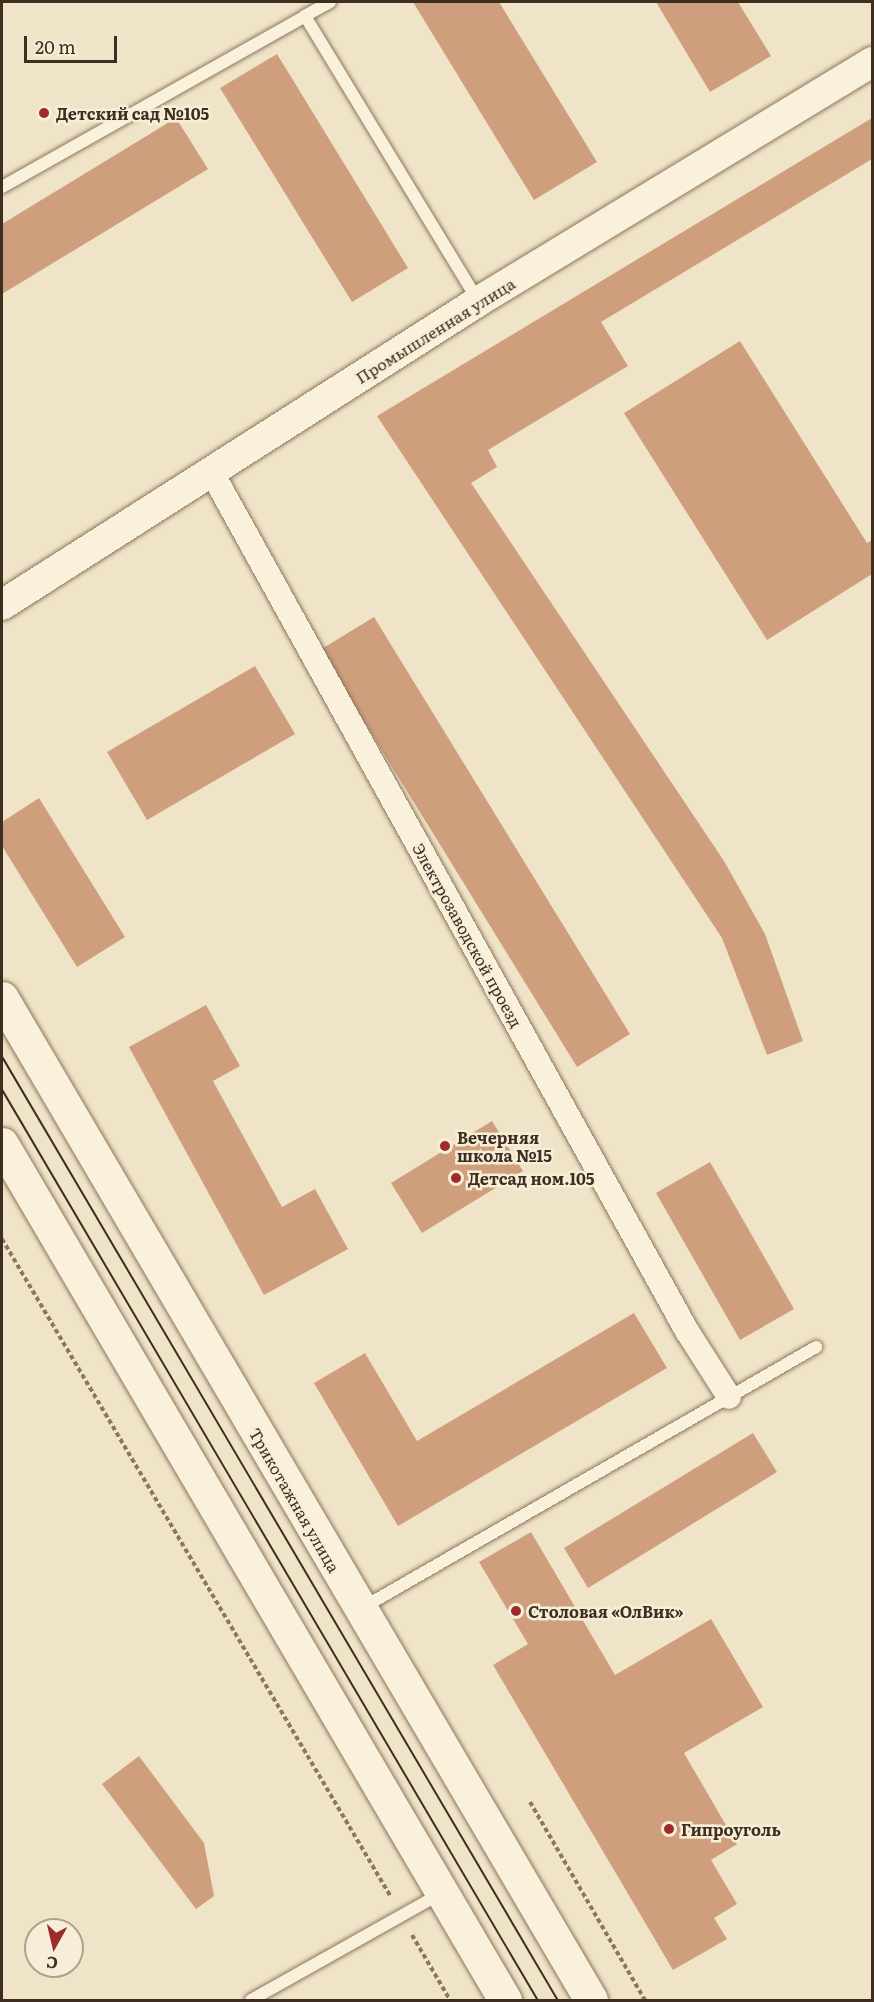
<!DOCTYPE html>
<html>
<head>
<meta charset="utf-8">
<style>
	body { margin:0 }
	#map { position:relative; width:874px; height:2002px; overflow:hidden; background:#f0e4c8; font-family:Literata,serif }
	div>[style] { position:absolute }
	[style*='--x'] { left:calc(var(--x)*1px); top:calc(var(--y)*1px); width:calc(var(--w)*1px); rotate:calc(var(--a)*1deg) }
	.building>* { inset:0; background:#cf9f7d }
	.path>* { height:4px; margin-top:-2px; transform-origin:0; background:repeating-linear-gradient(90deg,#8d765c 0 4.5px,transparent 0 7.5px) }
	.roads { filter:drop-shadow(0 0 2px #8d765c) drop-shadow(0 0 2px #8d765c) }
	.service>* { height:12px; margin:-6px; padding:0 6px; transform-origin:6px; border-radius:6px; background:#faf1dc }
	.minor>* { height:24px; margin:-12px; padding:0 12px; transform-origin:12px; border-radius:12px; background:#faf1dc }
	.tertiary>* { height:30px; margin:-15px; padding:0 15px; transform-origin:15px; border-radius:15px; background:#faf1dc }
	.secondary>* { height:33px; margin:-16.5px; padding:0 16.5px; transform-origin:16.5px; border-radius:16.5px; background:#faf1dc }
	.tram>* { height:1.5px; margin:-0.75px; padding:0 0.75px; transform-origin:0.75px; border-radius:0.75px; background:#3d2e20 }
	.dots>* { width:16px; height:16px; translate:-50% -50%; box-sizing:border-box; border:3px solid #f7eed8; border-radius:50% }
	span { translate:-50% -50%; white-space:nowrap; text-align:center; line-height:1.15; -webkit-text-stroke:5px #f7eed8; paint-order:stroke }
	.poi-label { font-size:16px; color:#3d2e20; font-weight:700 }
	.left { translate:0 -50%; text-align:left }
	.street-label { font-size:16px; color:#3d2e20 }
	.frame { position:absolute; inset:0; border:3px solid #3d2e20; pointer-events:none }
	.north { position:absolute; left:24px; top:1918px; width:60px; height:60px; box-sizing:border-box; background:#f7eed8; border:2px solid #ada18e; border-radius:50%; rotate:188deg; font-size:16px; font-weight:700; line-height:24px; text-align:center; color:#3d2e20 }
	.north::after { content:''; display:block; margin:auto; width:21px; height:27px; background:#9e2a2b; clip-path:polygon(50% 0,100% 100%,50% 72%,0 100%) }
	.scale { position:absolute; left:24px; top:36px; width:93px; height:27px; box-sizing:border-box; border:3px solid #3d2e20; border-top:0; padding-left:8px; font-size:18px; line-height:21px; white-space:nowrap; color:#3d2e20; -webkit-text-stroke:4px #f7eed8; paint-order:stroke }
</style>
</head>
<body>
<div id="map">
	<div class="building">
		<i style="clip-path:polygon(413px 2px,499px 2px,597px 162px,534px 200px)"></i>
		<i style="clip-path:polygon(656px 2px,738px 2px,771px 56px,710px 92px)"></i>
		<i style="clip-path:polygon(277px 54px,408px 268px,352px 302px,220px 88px)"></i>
		<i style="clip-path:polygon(176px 118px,208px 169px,2px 294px,2px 224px)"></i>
		<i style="clip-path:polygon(872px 118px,872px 159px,601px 322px,628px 366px,488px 450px,497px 467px,471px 483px,724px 861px,765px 934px,803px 1041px,767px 1055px,722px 938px,377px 416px)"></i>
		<i style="clip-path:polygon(740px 341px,867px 543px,872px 540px,872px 574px,767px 640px,624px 413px)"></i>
		<i style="clip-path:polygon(374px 617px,630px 1034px,577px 1067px,320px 650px)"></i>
		<i style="clip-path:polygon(255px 666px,295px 734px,147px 820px,107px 752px)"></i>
		<i style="clip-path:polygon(39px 798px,125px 937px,77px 967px,2px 846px,2px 822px)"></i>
		<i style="clip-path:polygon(206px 1005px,240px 1066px,213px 1081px,282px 1207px,315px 1189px,348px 1249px,264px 1295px,129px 1047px)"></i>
		<i style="clip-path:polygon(492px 1121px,523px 1171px,422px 1233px,391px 1183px)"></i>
		<i style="clip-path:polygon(710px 1162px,794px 1309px,740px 1340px,656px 1193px)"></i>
		<i style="clip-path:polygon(634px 1313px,667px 1368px,398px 1526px,314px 1383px,365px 1353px,417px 1441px)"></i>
		<i style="clip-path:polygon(753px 1433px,777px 1472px,588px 1588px,564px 1548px)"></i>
		<i style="clip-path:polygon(531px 1532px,615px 1675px,711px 1619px,763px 1707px,684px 1753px,737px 1844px,711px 1860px,737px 1904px,714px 1918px,727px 1939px,673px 1970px,493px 1665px,528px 1644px,479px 1562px)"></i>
		<i style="clip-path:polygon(139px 1756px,204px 1843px,214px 1896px,196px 1909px,102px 1784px)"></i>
	</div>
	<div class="path">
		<i style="--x:2;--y:1239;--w:764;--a:59.41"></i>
		<i style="--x:530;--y:1802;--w:229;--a:59.9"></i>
		<i style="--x:412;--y:1935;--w:75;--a:59.7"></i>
	</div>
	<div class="roads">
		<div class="service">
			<i style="--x:330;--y:2;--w:29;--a:151"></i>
			<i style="--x:305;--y:16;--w:333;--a:58.7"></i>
			<i style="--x:2;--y:187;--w:348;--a:-29.4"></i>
			<i style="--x:362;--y:1608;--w:524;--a:-29.89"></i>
			<i style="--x:251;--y:2000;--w:217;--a:-29.3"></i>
		</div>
		<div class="minor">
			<i style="--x:211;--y:471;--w:983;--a:61.04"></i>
			<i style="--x:687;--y:1331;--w:78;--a:57.5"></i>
		</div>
		<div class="tertiary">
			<i style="--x:2;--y:605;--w:566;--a:-32.51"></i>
			<i style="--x:479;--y:301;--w:460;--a:-31.3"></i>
		</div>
		<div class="secondary">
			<i style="--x:2;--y:998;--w:1162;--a:59.55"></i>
			<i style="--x:2;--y:1144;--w:993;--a:59.56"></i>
		</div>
	</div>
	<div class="tram">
		<i style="--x:2;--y:1056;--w:1096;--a:59.5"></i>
		<i style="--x:2;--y:1089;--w:1057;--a:59.53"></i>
	</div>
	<div class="dots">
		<i style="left:44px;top:113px;background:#9e2a2b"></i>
		<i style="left:445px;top:1146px;background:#9e2a2b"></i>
		<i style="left:456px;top:1178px;background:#9e2a2b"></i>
		<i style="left:516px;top:1611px;background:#9e2a2b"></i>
		<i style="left:669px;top:1829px;background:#9e2a2b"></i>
	</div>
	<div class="poi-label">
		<span class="left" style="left:56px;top:113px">Детский сад №105</span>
		<span class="left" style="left:457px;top:1146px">Вечерняя<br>школа №15</span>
		<span class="left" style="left:468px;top:1178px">Детсад ном.105</span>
		<span class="left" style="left:528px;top:1611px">Столовая «ОлВик»</span>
		<span class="left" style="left:681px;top:1829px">Гипроуголь</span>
	</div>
	<div class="street-label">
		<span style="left:435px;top:330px;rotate:-32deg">Промышленная улица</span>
		<span style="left:468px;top:935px;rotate:61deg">Электрозаводской проезд</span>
		<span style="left:295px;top:1500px;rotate:60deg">Трикотажная улица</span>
	</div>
	<div class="frame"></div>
	<div class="north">С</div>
	<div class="scale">20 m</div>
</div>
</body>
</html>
